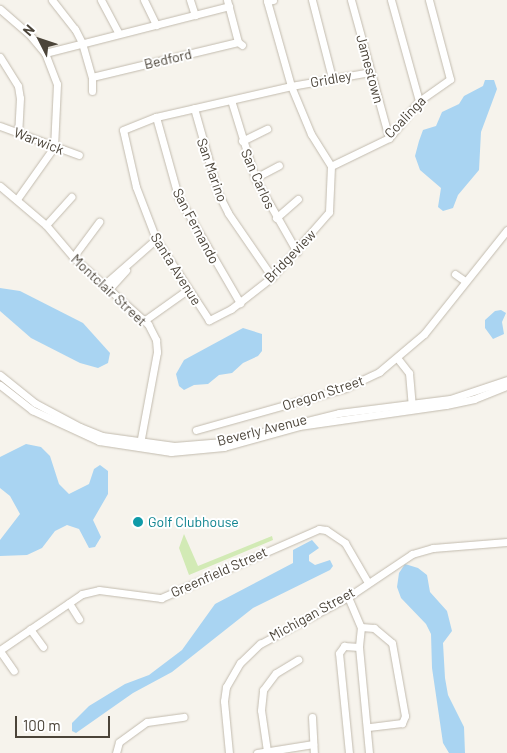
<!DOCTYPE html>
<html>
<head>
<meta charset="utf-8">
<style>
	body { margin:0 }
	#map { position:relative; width:507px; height:753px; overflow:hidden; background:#f6f3ec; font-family:Barlow,sans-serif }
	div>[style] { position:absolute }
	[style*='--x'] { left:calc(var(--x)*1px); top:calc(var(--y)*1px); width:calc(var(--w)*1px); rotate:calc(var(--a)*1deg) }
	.green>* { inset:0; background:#d2eab5 }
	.water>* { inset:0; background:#a9d4f2 }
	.roads { filter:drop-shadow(0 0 1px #c2bbae) drop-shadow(0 0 1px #c2bbae) }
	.minor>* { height:7px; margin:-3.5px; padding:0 3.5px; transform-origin:3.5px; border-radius:3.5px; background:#fff }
	.dots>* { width:14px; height:14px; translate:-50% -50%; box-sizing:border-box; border:2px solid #fff; border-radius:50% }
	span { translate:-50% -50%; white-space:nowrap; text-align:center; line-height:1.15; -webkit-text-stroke:4px #fff; paint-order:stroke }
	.street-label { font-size:14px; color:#4b4439 }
	.culture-label { font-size:14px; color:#0d838f }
	.left { translate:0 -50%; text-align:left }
	.north { position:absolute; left:15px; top:15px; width:50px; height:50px; -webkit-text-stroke:4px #fff; paint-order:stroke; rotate:311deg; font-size:14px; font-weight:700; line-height:20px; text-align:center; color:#4b4439 }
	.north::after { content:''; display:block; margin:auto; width:18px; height:22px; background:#4b4439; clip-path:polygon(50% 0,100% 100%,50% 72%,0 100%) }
	.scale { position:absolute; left:15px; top:716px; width:95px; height:22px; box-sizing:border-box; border:2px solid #4b4439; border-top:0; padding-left:6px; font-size:15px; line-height:18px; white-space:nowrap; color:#4b4439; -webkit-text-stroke:4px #fff; paint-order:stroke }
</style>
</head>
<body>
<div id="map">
	<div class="green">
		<i style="clip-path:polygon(184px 534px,198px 566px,272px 536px,273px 540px,189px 575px,179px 548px)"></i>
	</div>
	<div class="water">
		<i style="clip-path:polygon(485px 80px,494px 80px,497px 89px,481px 132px,479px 170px,458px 195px,453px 208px,443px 211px,438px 207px,441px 188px,420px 170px,415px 156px,419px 141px,423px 130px,436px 126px,442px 112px,459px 104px,464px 96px,483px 86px)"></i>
		<i style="clip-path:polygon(0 288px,20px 291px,83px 323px,110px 353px,108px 363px,98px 368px,80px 363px,31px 338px,0 311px)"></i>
		<i style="clip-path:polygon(501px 310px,506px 313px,502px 322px,504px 334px,493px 339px,485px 328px,485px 320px,495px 311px)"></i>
		<i style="clip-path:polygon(243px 328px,262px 334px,262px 351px,258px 356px,243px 363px,232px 373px,219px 375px,208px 384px,194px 385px,184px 390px,179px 386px,176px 374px,184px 360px)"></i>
		<i style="clip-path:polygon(26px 444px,41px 447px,50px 456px,59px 484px,69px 494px,89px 484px,94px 469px,100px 465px,108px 471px,108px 494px,93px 520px,101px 537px,95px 547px,89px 548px,79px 529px,67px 525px,55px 531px,42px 548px,27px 555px,0 556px,0 540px,20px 514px,10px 496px,0 488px,0 457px)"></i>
		<i style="clip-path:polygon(312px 540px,319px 548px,309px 555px,309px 561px,315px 565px,330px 560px,333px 566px,330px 570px,253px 608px,172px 672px,133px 693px,76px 733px,72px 731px,72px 723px,89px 706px,125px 684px,149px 675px,182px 650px,215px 604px,293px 563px,293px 550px)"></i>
		<i style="clip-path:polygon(405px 564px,418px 568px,427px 575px,430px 592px,447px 611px,452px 631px,443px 643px,445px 678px,448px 695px,464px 727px,465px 753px,449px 753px,443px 743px,432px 668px,431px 634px,426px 624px,401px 598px,397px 587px,399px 573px)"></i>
	</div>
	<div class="roads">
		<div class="minor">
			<i style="--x:52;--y:0;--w:37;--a:52"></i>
			<i style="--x:75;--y:29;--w:16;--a:63"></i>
			<i style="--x:82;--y:43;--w:35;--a:74"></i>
			<i style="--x:92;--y:77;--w:14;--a:90"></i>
			<i style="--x:101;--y:0;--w:38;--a:62"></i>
			<i style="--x:144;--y:0;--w:28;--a:64"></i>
			<i style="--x:190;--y:0;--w:16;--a:72"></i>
			<i style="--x:227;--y:0;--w:43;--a:75.3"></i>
			<i style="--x:273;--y:0;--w:6;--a:171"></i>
			<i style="--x:267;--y:1;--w:88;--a:74.2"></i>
			<i style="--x:291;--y:86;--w:52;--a:67.4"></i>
			<i style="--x:311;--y:134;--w:38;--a:58"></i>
			<i style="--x:331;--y:166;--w:46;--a:92.5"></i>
			<i style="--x:329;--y:212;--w:86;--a:131.2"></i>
			<i style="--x:272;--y:277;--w:52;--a:142"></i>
			<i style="--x:231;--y:309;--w:25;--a:153"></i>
			<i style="--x:209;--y:320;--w:97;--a:-123.2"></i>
			<i style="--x:156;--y:239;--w:56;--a:-111"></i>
			<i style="--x:136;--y:187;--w:58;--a:-102.8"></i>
			<i style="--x:123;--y:130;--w:35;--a:-22"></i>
			<i style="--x:156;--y:117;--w:139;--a:-12.9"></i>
			<i style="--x:291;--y:86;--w:80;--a:-10"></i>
			<i style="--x:312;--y:0;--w:81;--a:75.6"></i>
			<i style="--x:351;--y:0;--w:143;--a:74.6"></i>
			<i style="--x:391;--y:0;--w:105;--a:74.5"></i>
			<i style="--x:0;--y:9;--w:38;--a:41"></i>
			<i style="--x:29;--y:34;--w:25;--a:50"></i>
			<i style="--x:45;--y:53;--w:33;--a:69"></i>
			<i style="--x:57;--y:84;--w:63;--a:92.7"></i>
			<i style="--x:54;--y:147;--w:64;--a:125.4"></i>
			<i style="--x:45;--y:53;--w:190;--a:-14.3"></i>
			<i style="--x:0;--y:57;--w:34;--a:58"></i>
			<i style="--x:18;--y:86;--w:12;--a:81"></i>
			<i style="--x:20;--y:98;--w:33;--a:93"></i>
			<i style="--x:92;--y:77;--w:150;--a:-13.5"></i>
			<i style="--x:238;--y:42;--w:5;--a:37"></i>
			<i style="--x:231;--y:100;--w:82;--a:72.9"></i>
			<i style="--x:255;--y:178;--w:85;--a:60.4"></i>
			<i style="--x:194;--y:108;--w:88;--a:74.2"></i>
			<i style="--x:218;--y:193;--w:22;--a:63"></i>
			<i style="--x:228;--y:213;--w:78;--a:55.5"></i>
			<i style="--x:156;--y:117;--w:82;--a:74.4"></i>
			<i style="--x:178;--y:196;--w:124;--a:59.9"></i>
			<i style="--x:0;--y:126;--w:84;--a:20.2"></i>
			<i style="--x:242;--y:141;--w:28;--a:-26"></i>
			<i style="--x:331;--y:166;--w:64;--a:-25.8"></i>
			<i style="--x:389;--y:138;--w:48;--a:-51"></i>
			<i style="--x:419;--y:101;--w:38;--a:-35"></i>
			<i style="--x:450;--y:79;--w:82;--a:-104.9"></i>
			<i style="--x:255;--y:178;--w:27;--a:-28"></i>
			<i style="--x:0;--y:186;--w:60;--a:40.3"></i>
			<i style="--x:46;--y:225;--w:42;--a:49.8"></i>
			<i style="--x:73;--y:257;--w:101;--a:41.8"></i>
			<i style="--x:148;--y:324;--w:18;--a:63"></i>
			<i style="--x:156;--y:340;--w:12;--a:85"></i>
			<i style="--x:157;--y:352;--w:94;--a:100.5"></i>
			<i style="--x:276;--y:218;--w:29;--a:-41"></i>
			<i style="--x:46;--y:225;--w:38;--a:-48"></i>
			<i style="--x:73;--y:257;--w:44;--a:-53.4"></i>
			<i style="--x:455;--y:274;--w:12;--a:35"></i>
			<i style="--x:105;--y:284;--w:68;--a:-41.4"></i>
			<i style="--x:110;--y:288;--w:24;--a:-48"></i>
			<i style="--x:145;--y:320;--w:52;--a:-35.5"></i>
			<i style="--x:398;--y:359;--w:18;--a:52"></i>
			<i style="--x:409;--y:373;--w:34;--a:85"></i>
			<i style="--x:0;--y:375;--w:45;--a:38.7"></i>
			<i style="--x:35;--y:403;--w:51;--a:28.1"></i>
			<i style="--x:80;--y:427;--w:24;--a:22"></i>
			<i style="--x:102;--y:436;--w:73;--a:7.9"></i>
			<i style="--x:174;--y:446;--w:49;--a:-4.7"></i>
			<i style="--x:223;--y:442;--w:120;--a:-14"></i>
			<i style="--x:339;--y:413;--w:112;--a:-7.2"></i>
			<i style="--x:450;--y:399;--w:60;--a:-18.4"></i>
			<i style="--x:0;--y:385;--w:41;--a:38"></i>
			<i style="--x:32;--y:410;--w:74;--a:24.8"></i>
			<i style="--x:99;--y:441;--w:73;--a:8.7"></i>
			<i style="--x:171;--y:452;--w:53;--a:-5.4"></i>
			<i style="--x:224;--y:447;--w:78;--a:-15.6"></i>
			<i style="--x:299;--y:426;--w:148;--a:-8.1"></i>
			<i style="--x:446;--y:405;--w:29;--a:-12"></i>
			<i style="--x:474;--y:399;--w:35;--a:-22"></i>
			<i style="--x:196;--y:430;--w:155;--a:-15.7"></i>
			<i style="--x:345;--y:388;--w:38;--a:-25"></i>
			<i style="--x:379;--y:372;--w:59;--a:-40.2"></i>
			<i style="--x:424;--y:334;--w:133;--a:-51.4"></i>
			<i style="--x:348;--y:597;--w:33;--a:67"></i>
			<i style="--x:361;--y:627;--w:20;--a:96"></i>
			<i style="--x:359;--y:647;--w:106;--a:84.6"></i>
			<i style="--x:69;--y:603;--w:19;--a:58"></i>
			<i style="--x:361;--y:627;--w:13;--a:4"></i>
			<i style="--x:374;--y:628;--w:23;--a:40"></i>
			<i style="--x:392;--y:643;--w:74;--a:79.9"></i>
			<i style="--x:405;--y:716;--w:8;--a:113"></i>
			<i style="--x:402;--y:723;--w:34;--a:173"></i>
			<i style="--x:30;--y:629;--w:22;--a:54"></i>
			<i style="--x:0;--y:650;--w:99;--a:-34.3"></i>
			<i style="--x:82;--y:594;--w:17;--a:-13"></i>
			<i style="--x:99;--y:590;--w:63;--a:7.4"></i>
			<i style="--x:161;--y:598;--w:172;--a:-23.6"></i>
			<i style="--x:319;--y:529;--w:7;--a:8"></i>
			<i style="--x:326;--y:530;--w:23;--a:34"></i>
			<i style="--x:345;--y:543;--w:44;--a:59.9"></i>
			<i style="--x:0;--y:651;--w:24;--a:55"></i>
			<i style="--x:312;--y:717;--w:36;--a:87"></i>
			<i style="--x:267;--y:751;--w:41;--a:-98.3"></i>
			<i style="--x:261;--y:710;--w:20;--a:-84"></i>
			<i style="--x:263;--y:690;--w:21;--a:-53"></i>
			<i style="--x:276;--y:673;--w:26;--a:-31"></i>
			<i style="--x:116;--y:753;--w:11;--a:-75"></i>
			<i style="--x:119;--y:742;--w:34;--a:-36"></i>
			<i style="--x:147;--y:722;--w:37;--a:-8"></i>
			<i style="--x:229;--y:753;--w:52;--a:-95.5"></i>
			<i style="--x:224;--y:701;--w:14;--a:-82"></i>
			<i style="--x:226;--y:687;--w:28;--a:-60"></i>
			<i style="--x:240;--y:663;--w:28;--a:-44"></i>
			<i style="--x:260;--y:644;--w:100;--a:-28.1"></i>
			<i style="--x:348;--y:597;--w:77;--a:-33.9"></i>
			<i style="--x:412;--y:554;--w:22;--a:-16"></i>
			<i style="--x:433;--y:548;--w:74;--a:-4.6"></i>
			<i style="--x:257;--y:753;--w:57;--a:-9.1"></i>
			<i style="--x:349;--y:753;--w:100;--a:-95.7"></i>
			<i style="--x:339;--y:653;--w:9;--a:-54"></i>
			<i style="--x:344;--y:646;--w:15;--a:4"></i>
		</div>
	</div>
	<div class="dots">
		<i style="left:138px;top:522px;background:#0f9aa8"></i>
	</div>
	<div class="street-label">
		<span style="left:168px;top:59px;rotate:-13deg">Bedford</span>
		<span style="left:370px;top:69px;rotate:75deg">Jamestown</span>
		<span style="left:331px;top:79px;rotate:-10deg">Gridley</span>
		<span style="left:405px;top:117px;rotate:-46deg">Coalinga</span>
		<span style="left:39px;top:141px;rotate:21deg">Warwick</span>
		<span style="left:212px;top:170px;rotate:71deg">San Marino</span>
		<span style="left:258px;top:179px;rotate:66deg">San Carlos</span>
		<span style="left:196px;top:226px;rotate:62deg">San Fernando</span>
		<span style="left:290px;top:256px;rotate:-46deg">Bridgeview</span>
		<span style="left:176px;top:269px;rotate:58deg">Santa Avenue</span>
		<span style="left:109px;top:290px;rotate:43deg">Montclair Street</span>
		<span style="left:323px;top:393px;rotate:-18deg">Oregon Street</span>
		<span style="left:262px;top:430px;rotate:-14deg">Beverly Avenue</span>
		<span style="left:219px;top:572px;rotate:-24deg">Greenfield Street</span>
		<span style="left:312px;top:614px;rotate:-29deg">Michigan Street</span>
	</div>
	<div class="culture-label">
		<span class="left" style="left:148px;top:522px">Golf Clubhouse</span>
	</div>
	<div class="north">N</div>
	<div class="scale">100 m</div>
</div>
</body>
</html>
